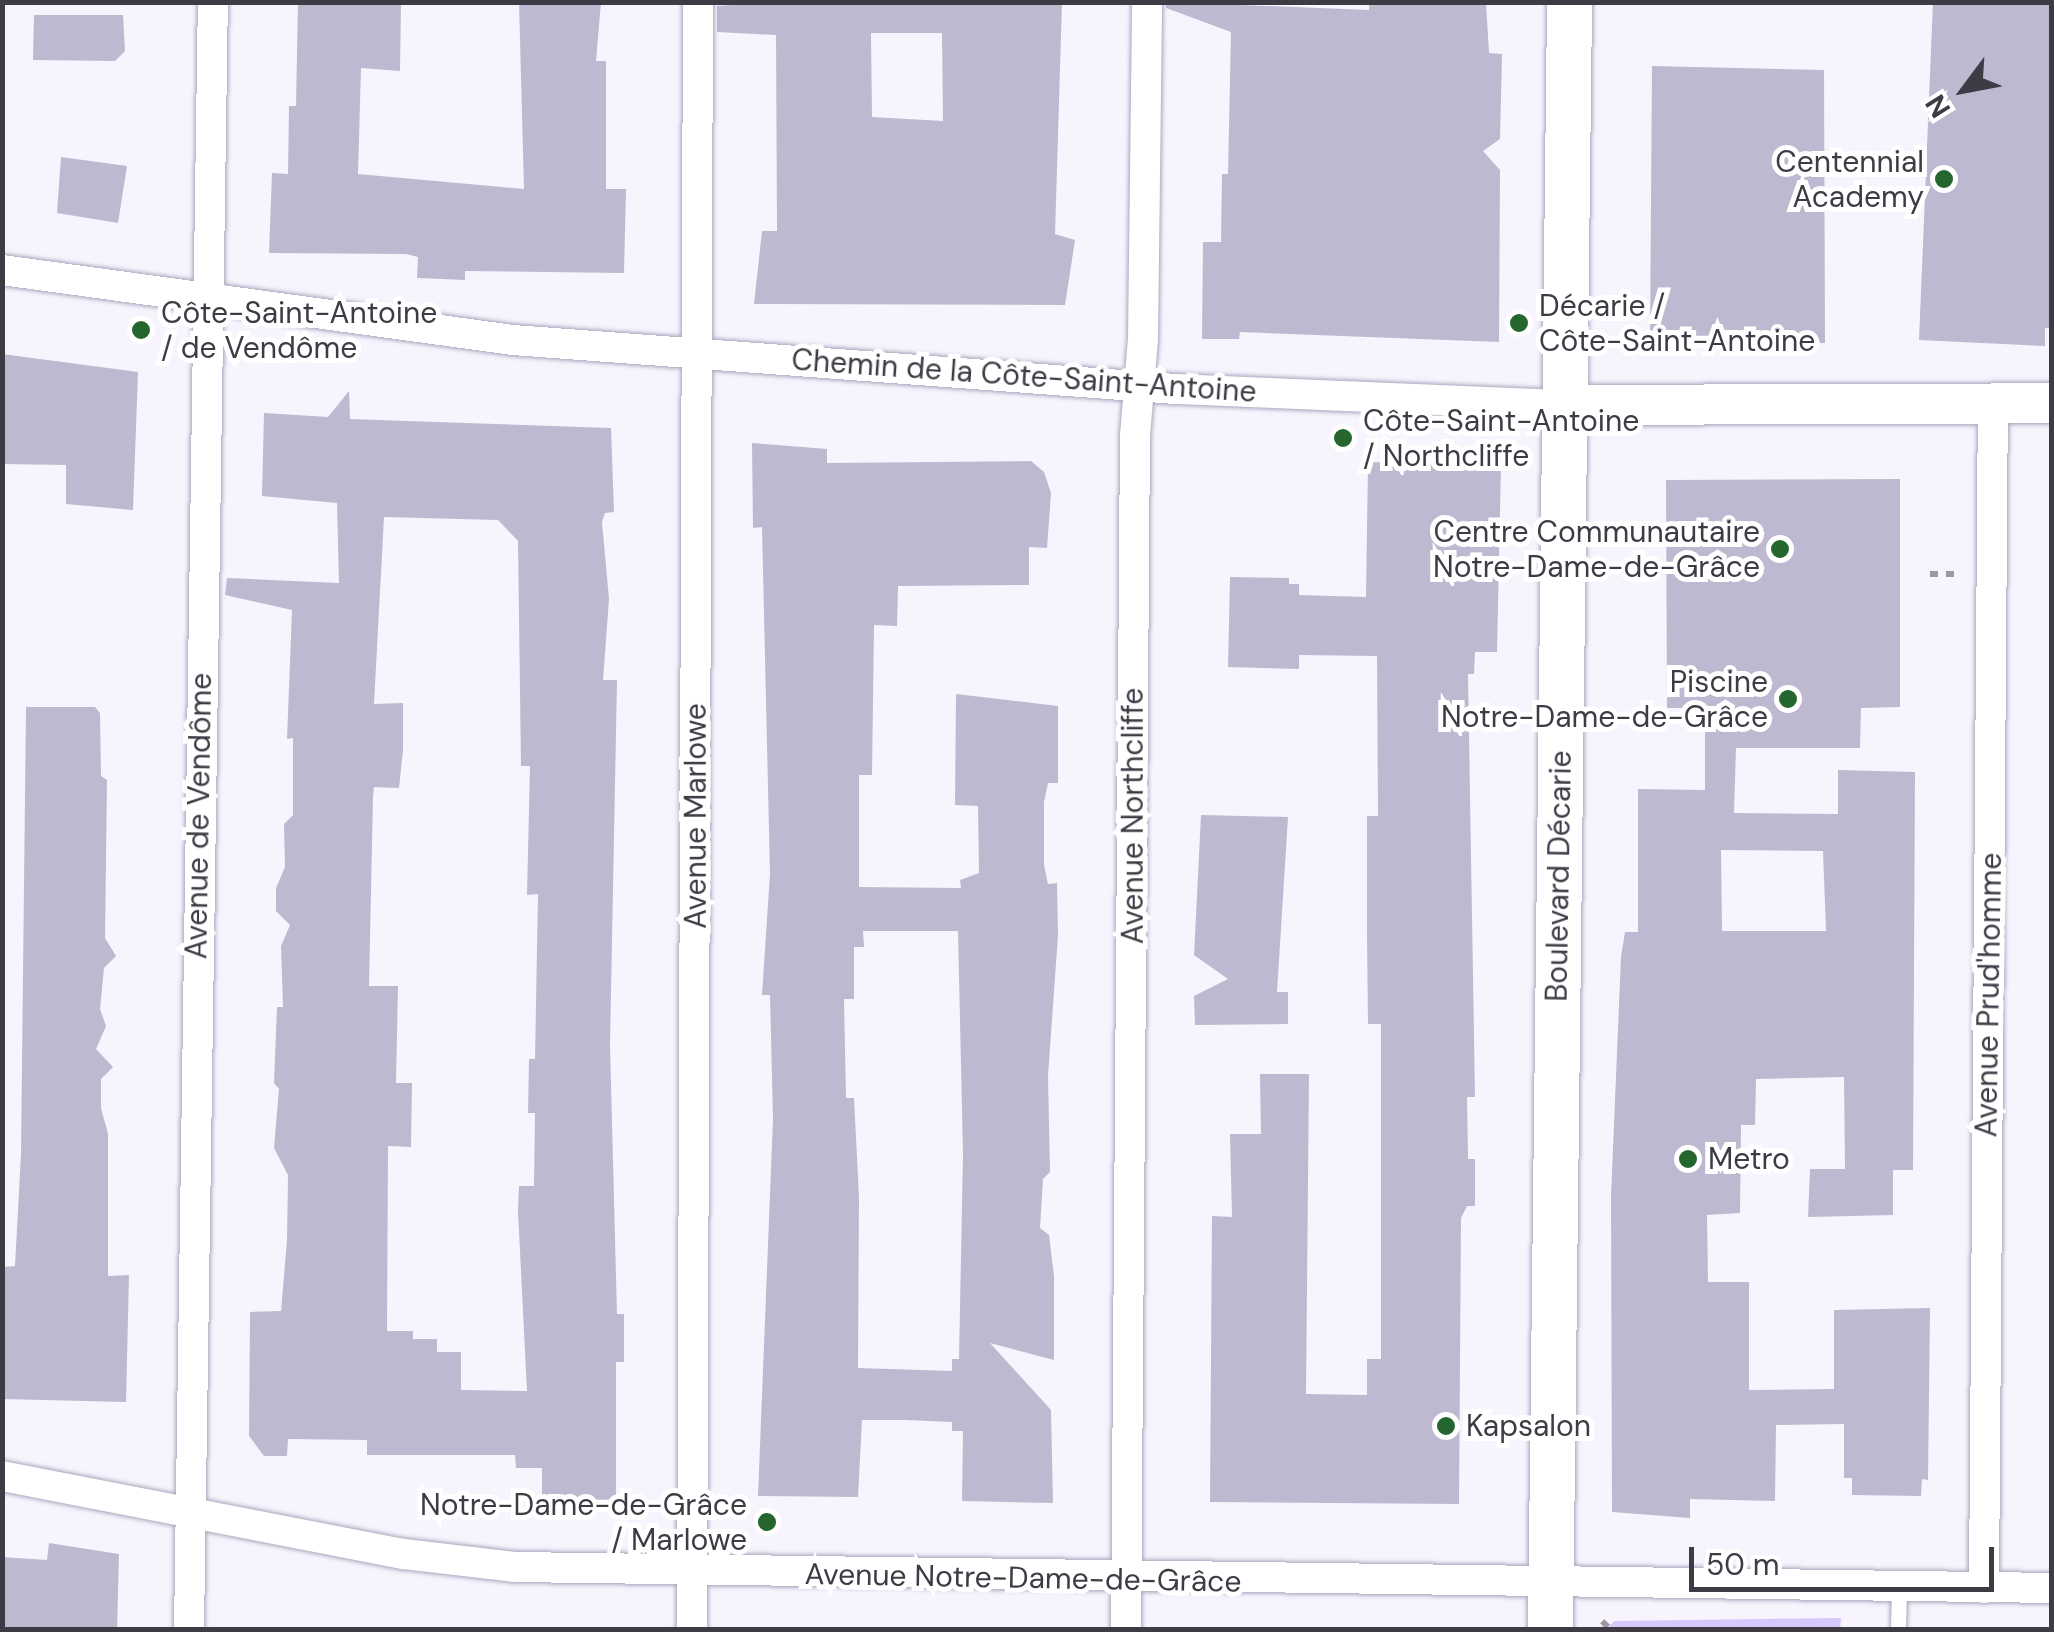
<!DOCTYPE html>
<html>
<head>
<meta charset="utf-8">
<style>
	body { margin:0 }
	#map { position:relative; width:2054px; height:1632px; overflow:hidden; background:#f7f4fe; font-family:"DM Sans",sans-serif }
	div>[style] { position:absolute }
	[style*='--x'] { left:calc(var(--x)*1px); top:calc(var(--y)*1px); width:calc(var(--w)*1px); rotate:calc(var(--a)*1deg) }
	.green>* { inset:0; background:#d6c8fc }
	.building>* { inset:0; background:#beb9d0 }
	.path>* { height:6px; margin-top:-3px; transform-origin:0; background:repeating-linear-gradient(90deg,#9b98a2 0 8px,transparent 0 16px) }
	.roads { filter:drop-shadow(0 0 2px #aba6bd) drop-shadow(0 0 2px #aba6bd) }
	.service>* { height:15px; margin:-7.5px; padding:0 7.5px; transform-origin:7.5px; border-radius:7.5px; background:#fff }
	.minor>* { height:30px; margin:-15px; padding:0 15px; transform-origin:15px; border-radius:15px; background:#fff }
	.tertiary>* { height:40px; margin:-20px; padding:0 20px; transform-origin:20px; border-radius:20px; background:#fff }
	.secondary>* { height:45px; margin:-22.5px; padding:0 22.5px; transform-origin:22.5px; border-radius:22.5px; background:#fff }
	.dots>* { width:28px; height:28px; translate:-50% -50%; box-sizing:border-box; border:5px solid #fff; border-radius:50% }
	span { translate:-50% -50%; white-space:nowrap; text-align:center; line-height:1.15; -webkit-text-stroke:10px #fff; paint-order:stroke }
	.poi-label { font-size:30px; color:#3e3b45 }
	.right { translate:-100% -50%; text-align:right }
	.left { translate:0 -50%; text-align:left }
	.street-label { font-size:30px; color:#3e3b45 }
	.frame { position:absolute; inset:0; border:5px solid #3e3b45; pointer-events:none }
	.north { position:absolute; left:1914px; top:40px; width:100px; height:100px; -webkit-text-stroke:8px #fff; paint-order:stroke; rotate:238deg; font-size:28px; font-weight:700; line-height:40px; text-align:center; color:#3e3b45 }
	.north::after { content:''; display:block; margin:auto; width:35px; height:45px; background:#3e3b45; clip-path:polygon(50% 0,100% 100%,50% 72%,0 100%) }
	.scale { position:absolute; left:1689px; top:1547px; width:305px; height:45px; box-sizing:border-box; border:5px solid #3e3b45; border-top:0; padding-left:12px; font-size:30px; line-height:35px; white-space:nowrap; color:#3e3b45; -webkit-text-stroke:8px #fff; paint-order:stroke }
</style>
</head>
<body>
<div id="map">
	<div class="green">
		<i style="clip-path:polygon(1841px 1618px,1840px 1630px,1605px 1629px,1615px 1621px)"></i>
	</div>
	<div class="building">
		<i style="clip-path:polygon(298px 2px,401px 2px,400px 71px,361px 68px,358px 174px,524px 189px,519px 2px,601px 2px,596px 61px,606px 61px,606px 189px,626px 189px,624px 273px,465px 271px,465px 280px,417px 278px,418px 257px,406px 254px,269px 253px,272px 173px,288px 174px,289px 106px,296px 106px)"></i>
		<i style="clip-path:polygon(evenodd,776px 2px,1062px 2px,1055px 234px,1075px 240px,1065px 305px,754px 304px,762px 231px,777px 231px,776px 35px,717px 32px,717px 6px,776px 2px,871px 33px,942px 33px,943px 121px,872px 117px,871px 33px)"></i>
		<i style="clip-path:polygon(1166px 2px,1369px 10px,1369px 2px,1486px 2px,1489px 53px,1502px 54px,1500px 139px,1483px 151px,1500px 170px,1499px 342px,1240px 332px,1239px 339px,1202px 339px,1203px 242px,1221px 242px,1222px 174px,1228px 174px,1231px 32px,1166px 8px)"></i>
		<i style="clip-path:polygon(1933px 2px,2052px 2px,2052px 328px,2045px 328px,2045px 346px,1919px 340px)"></i>
		<i style="clip-path:polygon(34px 15px,123px 15px,125px 51px,115px 61px,33px 60px)"></i>
		<i style="clip-path:polygon(1652px 66px,1824px 70px,1825px 343px,1650px 342px)"></i>
		<i style="clip-path:polygon(61px 157px,127px 166px,118px 223px,57px 213px)"></i>
		<i style="clip-path:polygon(2px 354px,138px 372px,133px 510px,66px 504px,66px 465px,2px 464px)"></i>
		<i style="clip-path:polygon(evenodd,349px 391px,350px 419px,611px 428px,614px 512px,605px 513px,602px 522px,609px 599px,603px 680px,617px 680px,610px 1046px,617px 1314px,624px 1314px,624px 1362px,616px 1362px,616px 1503px,542px 1502px,542px 1468px,516px 1468px,515px 1455px,367px 1455px,367px 1440px,288px 1439px,287px 1456px,264px 1456px,249px 1436px,250px 1312px,281px 1311px,287px 1240px,288px 1175px,274px 1148px,279px 1089px,274px 1083px,277px 1007px,283px 1007px,281px 946px,290px 925px,276px 911px,276px 888px,285px 867px,284px 824px,293px 815px,293px 738px,287px 739px,292px 610px,225px 595px,227px 578px,339px 583px,337px 503px,262px 496px,264px 413px,328px 417px,349px 391px,384px 517px,498px 520px,518px 541px,521px 766px,530px 766px,527px 895px,538px 894px,535px 1059px,529px 1059px,528px 1113px,535px 1113px,534px 1186px,519px 1186px,518px 1211px,527px 1391px,461px 1390px,461px 1352px,437px 1352px,437px 1339px,413px 1339px,413px 1331px,387px 1331px,388px 1146px,411px 1147px,412px 1083px,396px 1083px,398px 986px,369px 986px,373px 797px,374px 787px,399px 788px,403px 750px,403px 703px,374px 704px,384px 517px)"></i>
		<i style="clip-path:polygon(evenodd,752px 443px,827px 449px,827px 463px,1031px 461px,1044px 472px,1051px 493px,1047px 548px,1029px 547px,1029px 585px,898px 586px,897px 626px,874px 625px,872px 775px,859px 775px,859px 887px,961px 888px,960px 880px,979px 873px,978px 806px,955px 805px,956px 694px,1058px 706px,1058px 783px,1048px 783px,1044px 802px,1044px 865px,1048px 884px,1057px 883px,1058px 935px,1048px 1076px,1050px 1172px,1043px 1179px,1040px 1228px,1049px 1235px,1054px 1276px,1054px 1360px,990px 1343px,1051px 1410px,1053px 1503px,962px 1501px,963px 1431px,952px 1431px,952px 1422px,905px 1420px,862px 1420px,858px 1497px,758px 1496px,773px 1119px,770px 995px,762px 995px,770px 874px,762px 527px,753px 528px,752px 443px,863px 931px,958px 931px,963px 1154px,959px 1359px,952px 1359px,952px 1371px,858px 1368px,859px 1197px,854px 1098px,846px 1098px,844px 999px,854px 999px,854px 947px,864px 947px,863px 931px)"></i>
		<i style="clip-path:polygon(1368px 462px,1501px 465px,1497px 652px,1475px 652px,1474px 674px,1468px 674px,1475px 1097px,1467px 1097px,1468px 1159px,1475px 1159px,1475px 1206px,1467px 1206px,1461px 1218px,1459px 1504px,1210px 1502px,1212px 1216px,1232px 1217px,1230px 1134px,1261px 1134px,1260px 1074px,1309px 1074px,1306px 1394px,1367px 1395px,1367px 1359px,1381px 1359px,1381px 1024px,1368px 1024px,1367px 933px,1367px 816px,1378px 816px,1377px 656px,1299px 655px,1299px 669px,1228px 667px,1230px 577px,1289px 578px,1289px 584px,1299px 584px,1299px 595px,1366px 597px)"></i>
		<i style="clip-path:polygon(evenodd,1900px 479px,1900px 707px,1861px 708px,1860px 748px,1736px 748px,1734px 813px,1838px 814px,1838px 770px,1915px 772px,1913px 1170px,1893px 1170px,1893px 1215px,1808px 1217px,1810px 1169px,1845px 1169px,1844px 1077px,1756px 1079px,1755px 1125px,1741px 1125px,1740px 1213px,1707px 1215px,1708px 1282px,1749px 1282px,1749px 1390px,1834px 1389px,1834px 1310px,1930px 1308px,1928px 1480px,1922px 1479px,1921px 1496px,1852px 1495px,1852px 1478px,1844px 1478px,1844px 1424px,1776px 1425px,1775px 1501px,1690px 1499px,1690px 1518px,1612px 1512px,1611px 1196px,1621px 957px,1625px 932px,1638px 932px,1638px 789px,1705px 790px,1705px 708px,1667px 708px,1666px 480px,1900px 479px,1721px 850px,1823px 851px,1826px 931px,1722px 931px,1721px 850px)"></i>
		<i style="clip-path:polygon(26px 707px,95px 707px,100px 713px,101px 776px,107px 780px,105px 938px,116px 956px,104px 968px,100px 1009px,106px 1026px,96px 1049px,113px 1067px,101px 1079px,101px 1108px,108px 1134px,108px 1276px,129px 1275px,126px 1402px,2px 1399px,2px 1267px,15px 1266px,21px 1154px)"></i>
		<i style="clip-path:polygon(1201px 815px,1288px 817px,1277px 992px,1288px 992px,1288px 1024px,1195px 1025px,1194px 996px,1228px 979px,1194px 955px)"></i>
		<i style="clip-path:polygon(49px 1543px,119px 1554px,117px 1630px,2px 1630px,2px 1557px,47px 1560px)"></i>
	</div>
	<div class="path">
		<i style="--x:1930;--y:574;--w:25;--a:0"></i>
		<i style="--x:1602;--y:1621;--w:13;--a:45"></i>
	</div>
	<div class="roads">
		<div class="service">
			<i style="--x:1898;--y:1630;--w:43;--a:-88.7"></i>
		</div>
		<div class="minor">
			<i style="--x:2;--y:270;--w:516;--a:7.8"></i>
			<i style="--x:513;--y:340;--w:665;--a:4.23"></i>
			<i style="--x:1176;--y:389;--w:387;--a:2.4"></i>
			<i style="--x:2;--y:1476;--w:409;--a:11"></i>
			<i style="--x:404;--y:1554;--w:111;--a:6.7"></i>
			<i style="--x:514;--y:1567;--w:1538;--a:0.78"></i>
			<i style="--x:1984;--y:1588;--w:1186;--a:-89.57"></i>
			<i style="--x:189;--y:1630;--w:1628;--a:-89.16"></i>
			<i style="--x:692;--y:1630;--w:1628;--a:-89.79"></i>
			<i style="--x:1126;--y:1630;--w:1194;--a:-89.57"></i>
			<i style="--x:1135;--y:436;--w:97;--a:-85.3"></i>
			<i style="--x:1143;--y:339;--w:337;--a:-89.3"></i>
		</div>
		<div class="tertiary">
			<i style="--x:1563;--y:405;--w:489;--a:-0.2"></i>
		</div>
		<div class="secondary">
			<i style="--x:1550;--y:1630;--w:1628;--a:-89.33"></i>
		</div>
	</div>
	<div class="dots">
		<i style="left:1944px;top:179px;background:#25662f"></i>
		<i style="left:1519px;top:323px;background:#25662f"></i>
		<i style="left:141px;top:330px;background:#25662f"></i>
		<i style="left:1343px;top:438px;background:#25662f"></i>
		<i style="left:1780px;top:549px;background:#25662f"></i>
		<i style="left:1788px;top:699px;background:#25662f"></i>
		<i style="left:1688px;top:1159px;background:#25662f"></i>
		<i style="left:1446px;top:1426px;background:#25662f"></i>
		<i style="left:767px;top:1522px;background:#25662f"></i>
	</div>
	<div class="poi-label">
		<span class="right" style="left:1924px;top:179px">Centennial<br>Academy</span>
		<span class="left" style="left:1539px;top:323px">Décarie /<br>Côte-Saint-Antoine</span>
		<span class="left" style="left:161px;top:330px">Côte-Saint-Antoine<br>/ de Vendôme</span>
		<span class="left" style="left:1363px;top:438px">Côte-Saint-Antoine<br>/ Northcliffe</span>
		<span class="right" style="left:1760px;top:549px">Centre Communautaire<br>Notre-Dame-de-Grâce</span>
		<span class="right" style="left:1768px;top:699px">Piscine<br>Notre-Dame-de-Grâce</span>
		<span class="left" style="left:1708px;top:1159px">Metro</span>
		<span class="left" style="left:1466px;top:1426px">Kapsalon</span>
		<span class="right" style="left:747px;top:1522px">Notre-Dame-de-Grâce<br>/ Marlowe</span>
	</div>
	<div class="street-label">
		<span style="left:1024px;top:376px;rotate:4deg">Chemin de la Côte-Saint-Antoine</span>
		<span style="left:199px;top:816px;rotate:-89deg">Avenue de Vendôme</span>
		<span style="left:696px;top:816px;rotate:-90deg">Avenue Marlowe</span>
		<span style="left:1133px;top:816px;rotate:-90deg">Avenue Northcliffe</span>
		<span style="left:1559px;top:876px;rotate:-89deg">Boulevard Décarie</span>
		<span style="left:1989px;top:995px;rotate:-89deg">Avenue Prud'homme</span>
		<span style="left:1023px;top:1578px;rotate:1deg">Avenue Notre-Dame-de-Grâce</span>
	</div>
	<div class="frame"></div>
	<div class="north">N</div>
	<div class="scale">50 m</div>
</div>
</body>
</html>
